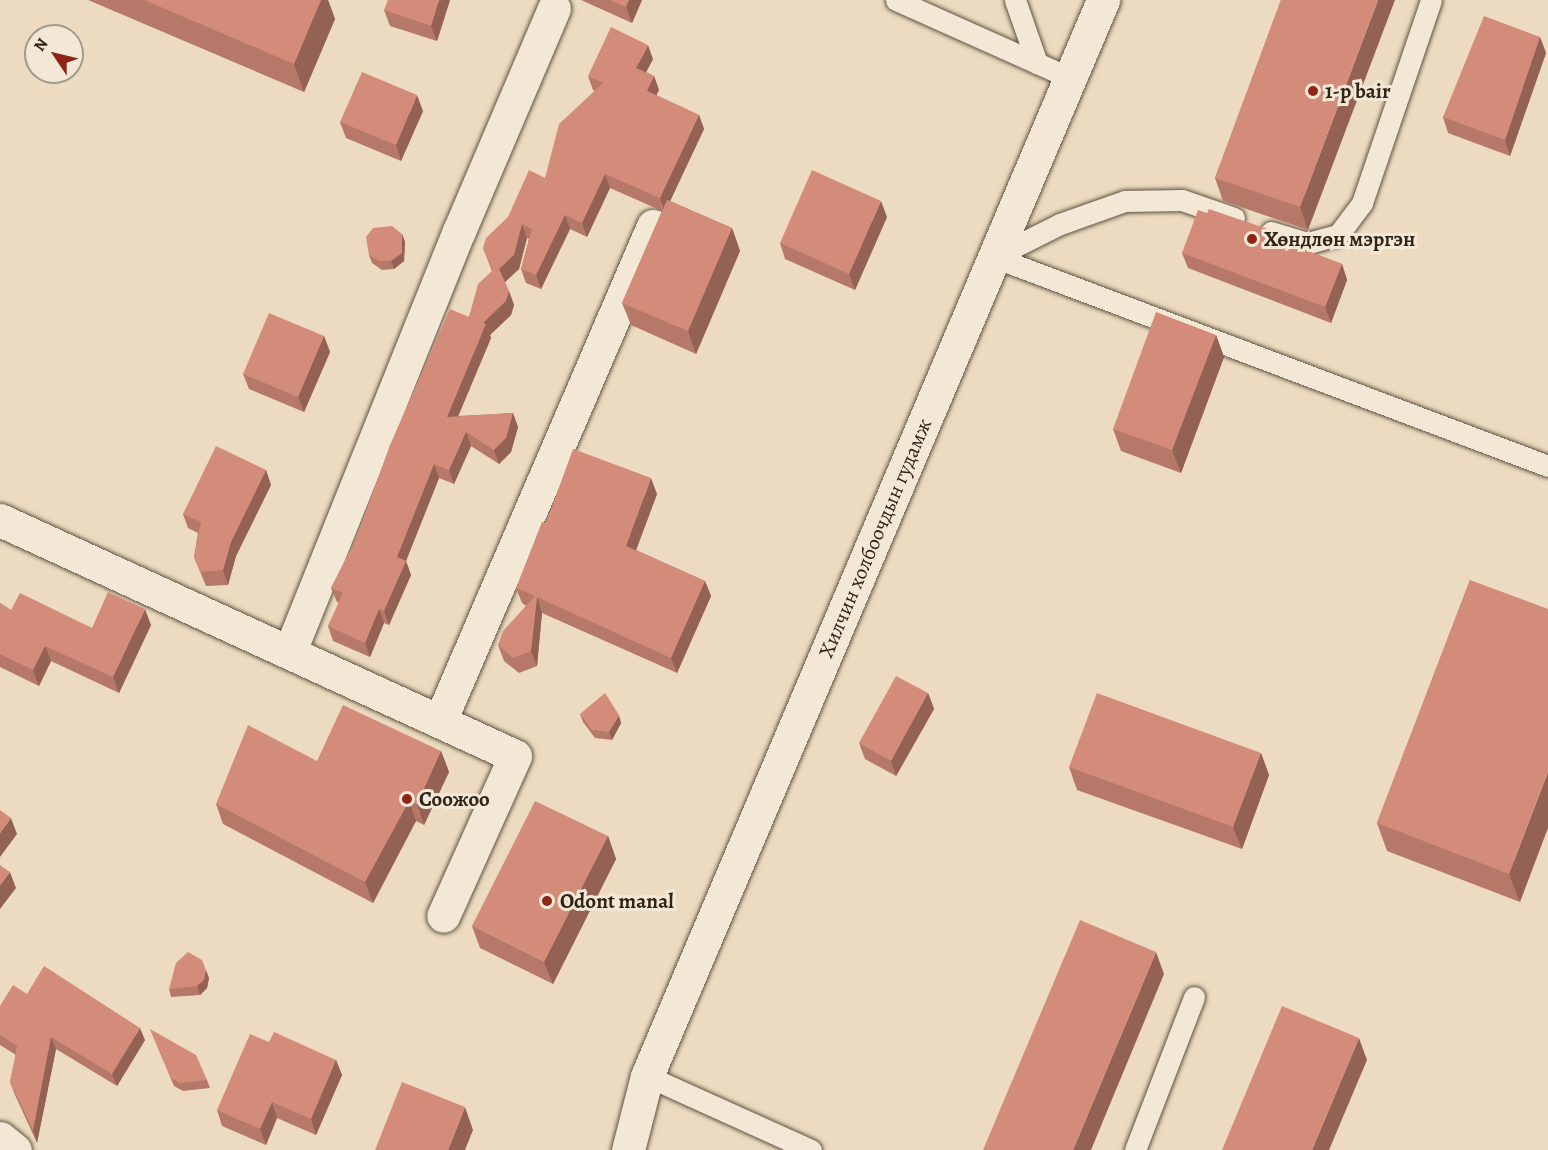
<!DOCTYPE html>
<html>
<head>
<meta charset="utf-8">
<style>
	body { margin:0 }
	#map { position:relative; width:1548px; height:1150px; overflow:hidden; background:#ecdbc0; font-family:Alegreya,serif }
	div>[style] { position:absolute }
	[style*='--x'] { left:calc(var(--x)*1px); top:calc(var(--y)*1px); width:calc(var(--w)*1px); rotate:calc(var(--a)*1deg) }
	.roads { filter:drop-shadow(0 0 2px #5f5241) drop-shadow(0 0 2px #5f5241) }
	.service>* { height:21px; margin:-10.5px; padding:0 10.5px; transform-origin:10.5px; border-radius:10.5px; background:#f3e8d6 }
	.minor>* { height:33px; margin:-16.5px; padding:0 16.5px; transform-origin:16.5px; border-radius:16.5px; background:#f3e8d6 }
	.tertiary>* { height:33px; margin:-16.5px; padding:0 16.5px; transform-origin:16.5px; border-radius:16.5px; background:#f3e8d6 }
	.secondary>* { height:33px; margin:-16.5px; padding:0 16.5px; transform-origin:16.5px; border-radius:16.5px; background:#f3e8d6 }
	.wall>* { inset:0; background:#b67869 }
	.shaded-wall>* { inset:0; background:#946255 }
	.building>* { inset:0; background:#d48c7a }
	.dots>* { width:16px; height:16px; translate:-50% -50%; box-sizing:border-box; border:3px solid #f3e8d6; border-radius:50% }
	span { translate:-50% -50%; white-space:nowrap; text-align:center; line-height:1.15; -webkit-text-stroke:6px #f3e8d6; paint-order:stroke }
	.poi-label { font-size:21px; color:#302417; font-weight:700 }
	.left { translate:0 -50%; text-align:left }
	.street-label { font-size:21px; color:#302417 }
	.north { position:absolute; left:24px; top:24px; width:60px; height:60px; box-sizing:border-box; background:#f3e8d6; border:2px solid #a59a8a; border-radius:50%; rotate:305deg; font-size:16px; font-weight:700; line-height:24px; text-align:center; color:#302417 }
	.north::after { content:''; display:block; margin:auto; width:21px; height:27px; background:#8f2418; clip-path:polygon(50% 0,100% 100%,50% 72%,0 100%) }
</style>
</head>
<body>
<div id="map">
	<div class="roads">
		<div class="service">
			<i style="--x:896;--y:0;--w:191;--a:24.1"></i>
			<i style="--x:1015;--y:0;--w:67;--a:70.8"></i>
			<i style="--x:1271;--y:232;--w:39;--a:17"></i>
			<i style="--x:1308;--y:243;--w:31;--a:-15"></i>
			<i style="--x:1338;--y:235;--w:40;--a:-53"></i>
			<i style="--x:1362;--y:203;--w:214;--a:-71.2"></i>
			<i style="--x:994;--y:257;--w:74;--a:-26.6"></i>
			<i style="--x:1060;--y:224;--w:69;--a:-19.5"></i>
			<i style="--x:1125;--y:201;--w:57;--a:-1"></i>
			<i style="--x:1182;--y:200;--w:55;--a:19.1"></i>
			<i style="--x:994;--y:257;--w:592;--a:20.67"></i>
			<i style="--x:647;--y:1076;--w:180;--a:24.3"></i>
			<i style="--x:1135;--y:1150;--w:164;--a:-68.9"></i>
		</div>
		<div class="minor">
			<i style="--x:0;--y:520;--w:566;--a:24.62"></i>
			<i style="--x:515;--y:756;--w:175;--a:114.2"></i>
			<i style="--x:290;--y:651;--w:453;--a:-68.1"></i>
			<i style="--x:459;--y:231;--w:242;--a:-66.9"></i>
			<i style="--x:440;--y:721;--w:539;--a:-66.72"></i>
			<i style="--x:0;--y:1138;--w:19;--a:39"></i>
		</div>
		<div class="tertiary">
			<i style="--x:628;--y:1150;--w:76;--a:-75.6"></i>
		</div>
		<div class="secondary">
			<i style="--x:647;--y:1076;--w:1169;--a:-67.03"></i>
		</div>
	</div>
	<div class="wall">
		<i style="clip-path:polygon(88px 0,328px 0,335px 19px,304px 92px)"></i>
		<i style="clip-path:polygon(450px 0,437px 41px,390px 26px,384px 10px)"></i>
		<i style="clip-path:polygon(581px 0,642px 0,632px 23px)"></i>
		<i style="clip-path:polygon(1281px 0,1308px 230px,1223px 201px,1215px 178px)"></i>
		<i style="clip-path:polygon(1540px 37px,1546px 53px,1510px 156px,1448px 133px,1443px 117px)"></i>
		<i style="clip-path:polygon(653px 59px,646px 72px,654px 76px,659px 90px,656px 95px,699px 115px,704px 129px,670px 201px,732px 228px,740px 251px,696px 354px,631px 325px,622px 303px,662px 211px,610px 188px,587px 237px,570px 229px,541px 289px,526px 283px,521px 269px,529px 239px,527px 238px,519px 269px,505px 282px,514px 305px,511px 315px,490px 335px,491px 338px,458px 416px,513px 413px,518px 427px,511px 452px,499px 464px,471px 446px,454px 484px,439px 478px,406px 561px,411px 575px,389px 625px,384px 623px,370px 657px,333px 641px,328px 626px,339px 603px,337px 602px,331px 588px,492px 271px,483px 248px,508px 217px,545px 178px,595px 91px,593px 90px,588px 76px)"></i>
		<i style="clip-path:polygon(423px 111px,401px 161px,346px 138px,340px 122px)"></i>
		<i style="clip-path:polygon(887px 217px,855px 290px,785px 259px,780px 243px)"></i>
		<i style="clip-path:polygon(402px 234px,405px 242px,404px 261px,394px 269px,382px 270px,372px 263px,369px 255px)"></i>
		<i style="clip-path:polygon(1300px 248px,1342px 264px,1347px 280px,1331px 323px,1188px 268px,1182px 253px)"></i>
		<i style="clip-path:polygon(1216px 335px,1224px 357px,1181px 473px,1121px 451px,1113px 429px)"></i>
		<i style="clip-path:polygon(324px 336px,330px 352px,304px 412px,249px 389px,243px 374px)"></i>
		<i style="clip-path:polygon(266px 470px,271px 485px,236px 556px,228px 585px,206px 586px,194px 557px,198px 533px,188px 528px,183px 514px)"></i>
		<i style="clip-path:polygon(657px 494px,636px 550px,705px 581px,711px 596px,677px 673px,542px 613px,537px 666px,519px 673px,504px 661px,498px 645px,526px 606px,522px 603px,516px 588px,546px 523px)"></i>
		<i style="clip-path:polygon(1470px 580px,1520px 902px,1387px 851px,1377px 823px)"></i>
		<i style="clip-path:polygon(0 603px,11px 610px,92px 628px,151px 625px,119px 693px,51px 661px,39px 686px,0 667px)"></i>
		<i style="clip-path:polygon(928px 693px,934px 709px,896px 776px,865px 759px,859px 743px)"></i>
		<i style="clip-path:polygon(580px 714px,621px 723px,612px 740px,595px 738px,583px 722px)"></i>
		<i style="clip-path:polygon(441px 751px,449px 772px,424px 825px,416px 821px,373px 903px,223px 824px,216px 804px,317px 761px)"></i>
		<i style="clip-path:polygon(1261px 753px,1269px 775px,1242px 849px,1077px 790px,1069px 767px)"></i>
		<i style="clip-path:polygon(608px 836px,616px 859px,553px 984px,480px 948px,472px 926px)"></i>
		<i style="clip-path:polygon(209px 978px,207px 988px,200px 995px,171px 997px,169px 989px)"></i>
		<i style="clip-path:polygon(27px 994px,145px 1040px,117px 1086px,56px 1049px,37px 1143px,15px 1095px,10px 1082px,16px 1055px,0 1045px,0 1006px)"></i>
		<i style="clip-path:polygon(150px 1029px,207px 1080px,210px 1088px,183px 1091px,174px 1086px)"></i>
		<i style="clip-path:polygon(269px 1042px,336px 1060px,342px 1075px,316px 1135px,277px 1118px,266px 1145px,222px 1126px,217px 1110px)"></i>
	</div>
	<div class="shaded-wall">
		<i style="clip-path:polygon(321px 0,328px 0,335px 19px,304px 92px,294px 64px)"></i>
		<i style="clip-path:polygon(439px 0,450px 0,437px 41px,431px 26px)"></i>
		<i style="clip-path:polygon(629px 0,642px 0,632px 23px,626px 7px)"></i>
		<i style="clip-path:polygon(1378px 0,1395px 0,1308px 230px,1300px 207px)"></i>
		<i style="clip-path:polygon(1540px 37px,1546px 53px,1510px 156px,1505px 140px)"></i>
		<i style="clip-path:polygon(648px 45px,653px 59px,641px 82px,636px 68px)"></i>
		<i style="clip-path:polygon(654px 76px,659px 90px,652px 105px,647px 91px)"></i>
		<i style="clip-path:polygon(417px 95px,423px 111px,401px 161px,396px 145px)"></i>
		<i style="clip-path:polygon(699px 115px,704px 129px,665px 212px,660px 198px)"></i>
		<i style="clip-path:polygon(605px 174px,610px 188px,587px 237px,582px 223px)"></i>
		<i style="clip-path:polygon(881px 201px,887px 217px,855px 290px,849px 274px)"></i>
		<i style="clip-path:polygon(565px 215px,570px 229px,541px 289px,536px 275px)"></i>
		<i style="clip-path:polygon(522px 224px,527px 238px,519px 269px,504px 283px,499px 269px)"></i>
		<i style="clip-path:polygon(732px 228px,740px 251px,696px 354px,688px 331px)"></i>
		<i style="clip-path:polygon(402px 234px,405px 242px,404px 261px,394px 269px,391px 261px)"></i>
		<i style="clip-path:polygon(1297px 239px,1302px 255px,1294px 246px)"></i>
		<i style="clip-path:polygon(1342px 264px,1347px 280px,1331px 323px,1325px 307px)"></i>
		<i style="clip-path:polygon(509px 291px,514px 305px,511px 315px,490px 335px,491px 338px,452px 431px,447px 417px,483px 323px)"></i>
		<i style="clip-path:polygon(1216px 335px,1224px 357px,1181px 473px,1172px 450px)"></i>
		<i style="clip-path:polygon(324px 336px,330px 352px,304px 412px,298px 397px)"></i>
		<i style="clip-path:polygon(513px 413px,518px 427px,511px 452px,499px 464px,494px 450px)"></i>
		<i style="clip-path:polygon(466px 432px,471px 446px,454px 484px,449px 470px)"></i>
		<i style="clip-path:polygon(434px 464px,439px 478px,406px 561px,411px 575px,389px 625px,384px 611px,397px 557px)"></i>
		<i style="clip-path:polygon(266px 470px,271px 485px,236px 556px,228px 585px,223px 570px,231px 542px)"></i>
		<i style="clip-path:polygon(651px 478px,657px 494px,632px 561px,626px 546px)"></i>
		<i style="clip-path:polygon(705px 581px,711px 596px,677px 673px,671px 658px)"></i>
		<i style="clip-path:polygon(537px 597px,542px 613px,537px 666px,531px 651px)"></i>
		<i style="clip-path:polygon(145px 609px,151px 625px,119px 693px,113px 677px)"></i>
		<i style="clip-path:polygon(379px 609px,384px 623px,370px 657px,365px 643px)"></i>
		<i style="clip-path:polygon(45px 646px,51px 661px,39px 686px,33px 670px)"></i>
		<i style="clip-path:polygon(928px 693px,934px 709px,896px 776px,891px 761px)"></i>
		<i style="clip-path:polygon(619px 715px,621px 723px,612px 740px,609px 732px)"></i>
		<i style="clip-path:polygon(441px 751px,449px 772px,424px 825px,417px 804px)"></i>
		<i style="clip-path:polygon(1261px 753px,1269px 775px,1242px 849px,1233px 827px)"></i>
		<i style="clip-path:polygon(1548px 772px,1548px 828px,1520px 902px,1509px 874px)"></i>
		<i style="clip-path:polygon(409px 801px,416px 821px,373px 903px,365px 882px)"></i>
		<i style="clip-path:polygon(11px 818px,17px 834px,0 857px,0 833px)"></i>
		<i style="clip-path:polygon(608px 836px,616px 859px,553px 984px,544px 962px)"></i>
		<i style="clip-path:polygon(10px 872px,16px 888px,0 909px,0 885px)"></i>
		<i style="clip-path:polygon(1156px 952px,1164px 974px,1091px 1150px,1073px 1150px)"></i>
		<i style="clip-path:polygon(206px 970px,209px 978px,207px 988px,200px 995px,197px 986px)"></i>
		<i style="clip-path:polygon(140px 1028px,145px 1040px,117px 1086px,112px 1074px)"></i>
		<i style="clip-path:polygon(51px 1037px,56px 1049px,37px 1143px,33px 1130px)"></i>
		<i style="clip-path:polygon(1359px 1038px,1367px 1060px,1329px 1150px,1312px 1150px)"></i>
		<i style="clip-path:polygon(336px 1060px,342px 1075px,316px 1135px,311px 1119px)"></i>
		<i style="clip-path:polygon(272px 1102px,277px 1118px,266px 1145px,260px 1129px)"></i>
		<i style="clip-path:polygon(465px 1107px,473px 1130px,465px 1150px,448px 1150px)"></i>
	</div>
	<div class="building">
		<i style="clip-path:polygon(144px 0,321px 0,294px 64px)"></i>
		<i style="clip-path:polygon(388px 0,439px 0,431px 26px,384px 10px)"></i>
		<i style="clip-path:polygon(610px 0,629px 0,626px 7px)"></i>
		<i style="clip-path:polygon(1281px 0,1378px 0,1300px 207px,1215px 178px)"></i>
		<i style="clip-path:polygon(1484px 16px,1540px 37px,1505px 140px,1443px 117px)"></i>
		<i style="clip-path:polygon(611px 27px,648px 45px,636px 68px,654px 76px,647px 91px,699px 115px,660px 198px,605px 174px,582px 223px,565px 215px,536px 275px,521px 269px,532px 229px,522px 224px,514px 255px,499px 269px,509px 291px,506px 301px,483px 323px,486px 324px,447px 417px,513px 413px,506px 438px,494px 450px,466px 432px,449px 470px,434px 464px,397px 557px,406px 561px,384px 611px,379px 609px,365px 643px,328px 626px,343px 593px,331px 588px,356px 539px,390px 445px,450px 309px,469px 317px,478px 284px,493px 270px,483px 248px,486px 238px,508px 217px,529px 170px,545px 178px,559px 124px,603px 83px,588px 76px)"></i>
		<i style="clip-path:polygon(362px 72px,417px 95px,396px 145px,340px 122px)"></i>
		<i style="clip-path:polygon(812px 170px,881px 201px,849px 274px,780px 243px)"></i>
		<i style="clip-path:polygon(667px 200px,732px 228px,688px 331px,622px 303px)"></i>
		<i style="clip-path:polygon(1209px 209px,1297px 239px,1294px 246px,1342px 264px,1325px 307px,1182px 253px,1198px 210px,1207px 213px)"></i>
		<i style="clip-path:polygon(392px 226px,402px 234px,402px 253px,391px 261px,379px 261px,369px 255px,366px 237px,373px 228px)"></i>
		<i style="clip-path:polygon(1156px 312px,1216px 335px,1172px 450px,1113px 429px)"></i>
		<i style="clip-path:polygon(269px 313px,324px 336px,298px 397px,243px 374px)"></i>
		<i style="clip-path:polygon(216px 446px,266px 470px,231px 542px,223px 570px,200px 572px,194px 557px,201px 522px,183px 514px)"></i>
		<i style="clip-path:polygon(573px 449px,651px 478px,626px 546px,705px 581px,671px 658px,537px 597px,531px 651px,513px 658px,498px 645px,503px 631px,535px 596px,516px 588px,542px 522px,546px 523px)"></i>
		<i style="clip-path:polygon(1470px 580px,1548px 609px,1548px 772px,1509px 874px,1377px 823px)"></i>
		<i style="clip-path:polygon(108px 592px,145px 609px,113px 677px,45px 646px,33px 670px,0 654px,0 603px,11px 610px,20px 593px,92px 628px)"></i>
		<i style="clip-path:polygon(896px 676px,928px 693px,891px 761px,859px 743px)"></i>
		<i style="clip-path:polygon(605px 693px,619px 715px,609px 732px,592px 730px,580px 714px)"></i>
		<i style="clip-path:polygon(1097px 693px,1261px 753px,1233px 827px,1069px 767px)"></i>
		<i style="clip-path:polygon(343px 705px,441px 751px,417px 804px,409px 801px,365px 882px,216px 804px,248px 725px,317px 761px)"></i>
		<i style="clip-path:polygon(535px 801px,608px 836px,544px 962px,472px 926px)"></i>
		<i style="clip-path:polygon(0 810px,11px 818px,0 833px)"></i>
		<i style="clip-path:polygon(0 865px,10px 872px,0 885px)"></i>
		<i style="clip-path:polygon(1080px 920px,1156px 952px,1073px 1150px,983px 1150px)"></i>
		<i style="clip-path:polygon(188px 952px,202px 960px,206px 970px,204px 980px,197px 986px,169px 989px,176px 963px)"></i>
		<i style="clip-path:polygon(44px 966px,140px 1028px,112px 1074px,51px 1037px,33px 1130px,10px 1082px,17px 1046px,0 1035px,0 1006px,13px 985px,27px 994px)"></i>
		<i style="clip-path:polygon(1282px 1006px,1359px 1038px,1312px 1150px,1222px 1150px)"></i>
		<i style="clip-path:polygon(150px 1029px,196px 1055px,207px 1080px,180px 1083px,171px 1078px)"></i>
		<i style="clip-path:polygon(274px 1032px,336px 1060px,311px 1119px,272px 1102px,260px 1129px,217px 1110px,250px 1034px,269px 1042px)"></i>
		<i style="clip-path:polygon(402px 1082px,465px 1107px,448px 1150px,375px 1150px)"></i>
	</div>
	<div class="dots">
		<i style="left:1313px;top:91px;background:#8f2418"></i>
		<i style="left:1252px;top:239px;background:#8f2418"></i>
		<i style="left:407px;top:799px;background:#8f2418"></i>
		<i style="left:547px;top:901px;background:#8f2418"></i>
	</div>
	<div class="poi-label">
		<span class="left" style="left:1325px;top:91px">1-p bair</span>
		<span class="left" style="left:1264px;top:239px">Хөндлөн мэргэн</span>
		<span class="left" style="left:419px;top:799px">Соожоо</span>
		<span class="left" style="left:560px;top:901px">Odont manal</span>
	</div>
	<div class="street-label">
		<span style="left:875px;top:538px;rotate:-67deg">Хилчин холбоочдын гудамж</span>
	</div>
	<div class="north">N</div>
</div>
</body>
</html>
